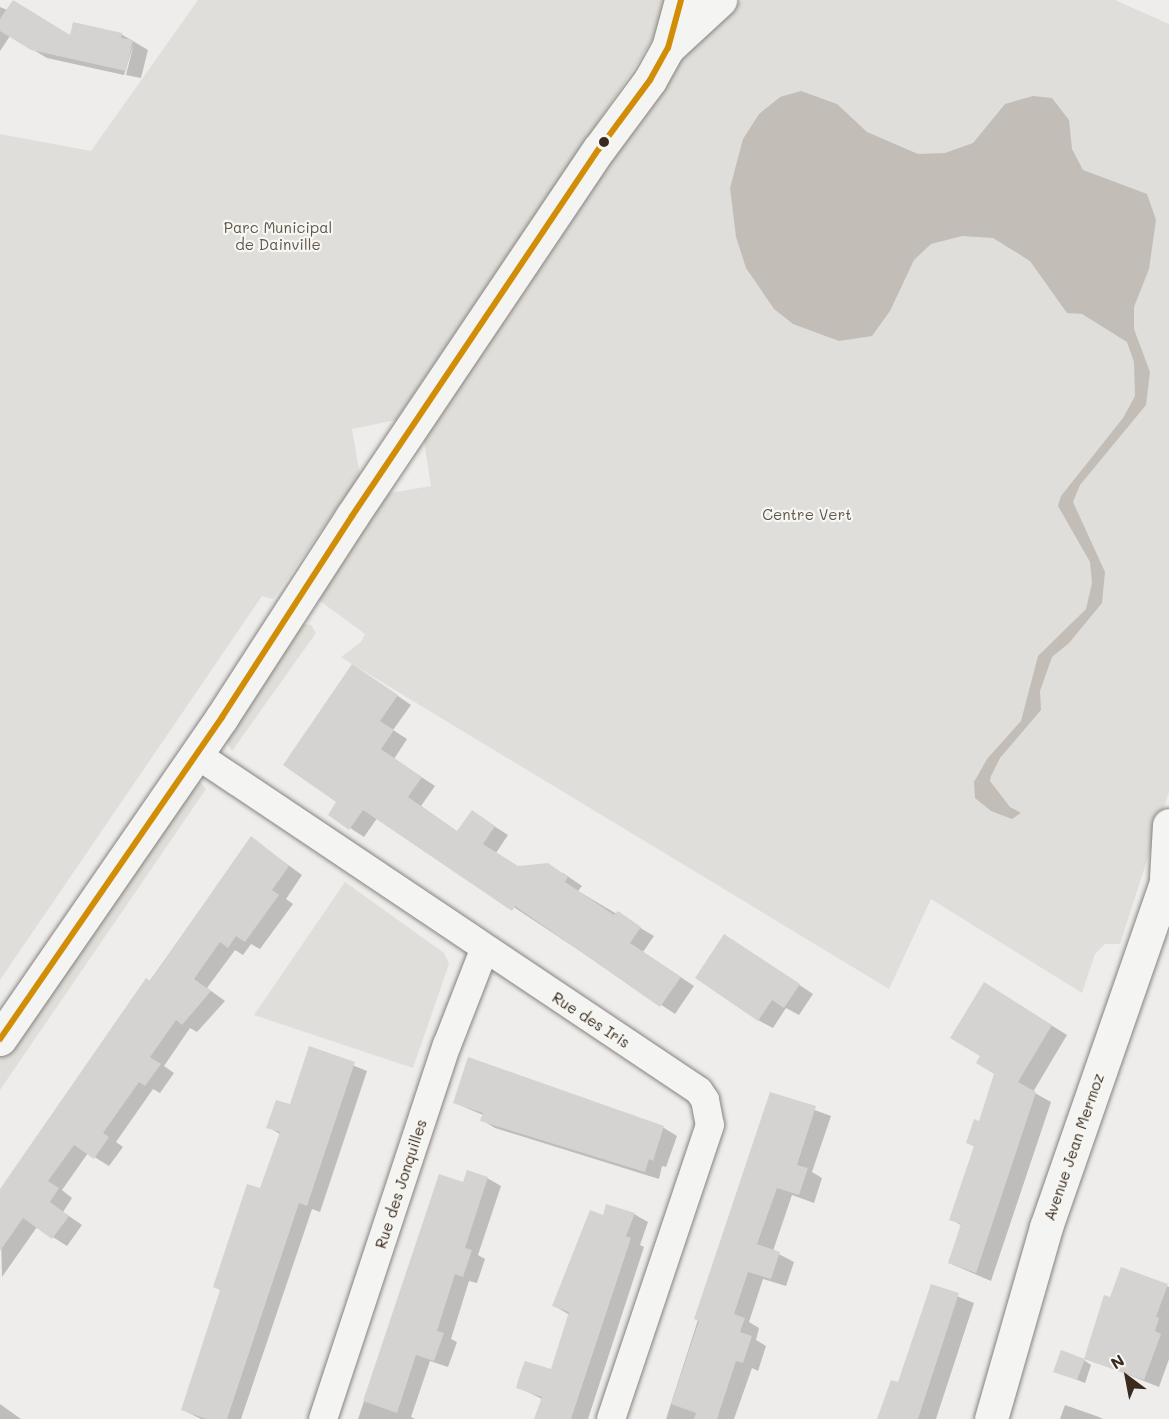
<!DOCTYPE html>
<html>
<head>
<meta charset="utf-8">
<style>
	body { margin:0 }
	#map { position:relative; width:1169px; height:1419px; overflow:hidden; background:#eeedeb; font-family:Mali,sans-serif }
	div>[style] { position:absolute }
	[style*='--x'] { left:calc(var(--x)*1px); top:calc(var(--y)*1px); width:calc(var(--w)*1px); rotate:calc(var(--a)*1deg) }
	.built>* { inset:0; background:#e0deda }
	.water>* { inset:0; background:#c2bdb7 }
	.shadow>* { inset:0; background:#0003 }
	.building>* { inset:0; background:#d4d3d1 }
	.roads { filter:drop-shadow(0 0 2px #87837f) drop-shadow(0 0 2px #87837f) }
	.minor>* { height:28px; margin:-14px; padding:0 14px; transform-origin:14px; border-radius:14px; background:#f4f4f2 }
	.major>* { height:33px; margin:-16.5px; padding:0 16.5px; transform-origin:16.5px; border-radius:16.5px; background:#f4f4f2 }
	.bus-1>* { height:6px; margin:-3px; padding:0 3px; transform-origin:3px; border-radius:3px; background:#d18d06 }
	.dots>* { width:16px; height:16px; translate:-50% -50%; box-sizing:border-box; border:3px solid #f6f6f2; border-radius:50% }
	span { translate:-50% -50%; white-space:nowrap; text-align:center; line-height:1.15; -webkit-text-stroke:4.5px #f6f6f2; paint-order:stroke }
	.park-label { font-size:15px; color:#61544a }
	.street-label { font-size:15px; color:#3b2a1e }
	.north { position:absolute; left:1097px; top:1347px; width:60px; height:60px; -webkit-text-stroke:4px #f6f6f2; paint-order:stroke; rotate:328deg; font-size:16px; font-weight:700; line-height:24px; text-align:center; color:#3b2a1e }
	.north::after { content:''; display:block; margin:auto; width:21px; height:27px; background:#3b2a1e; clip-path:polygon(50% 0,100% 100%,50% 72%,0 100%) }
</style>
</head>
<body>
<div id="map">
	<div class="built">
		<i style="clip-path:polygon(198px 0,669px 0,662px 23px,633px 70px,396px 420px,352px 429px,360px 475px,273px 599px,262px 596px,0 980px,0 134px,91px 151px)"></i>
		<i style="clip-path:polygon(743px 0,1115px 0,1169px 24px,1169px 792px,1120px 944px,1105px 944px,1095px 954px,1082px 993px,931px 899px,889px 989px,347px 661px,341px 657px,361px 642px,365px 634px,316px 598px,384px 494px,431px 486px,423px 434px,660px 89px,708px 26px)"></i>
		<i style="clip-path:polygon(302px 624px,311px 625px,316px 633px,232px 751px,225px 739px)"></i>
		<i style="clip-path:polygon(199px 781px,206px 789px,0 1090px,0 1059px,116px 889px,193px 783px)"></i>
		<i style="clip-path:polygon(345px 882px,444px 953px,449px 964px,413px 1068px,254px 1015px)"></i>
	</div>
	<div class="water">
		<i style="clip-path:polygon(801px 91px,837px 104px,867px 132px,918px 154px,945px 153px,973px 143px,1005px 104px,1033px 96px,1052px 98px,1069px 120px,1072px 149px,1083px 170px,1147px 194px,1156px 220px,1149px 269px,1134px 307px,1134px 329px,1150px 372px,1146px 405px,1080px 485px,1073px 502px,1105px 572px,1102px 603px,1069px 643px,1052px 657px,1040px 691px,1041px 710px,1000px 758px,991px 776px,990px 781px,1010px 807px,1021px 813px,1012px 819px,991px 811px,975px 798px,974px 782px,987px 759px,1021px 721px,1038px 656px,1086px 609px,1092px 583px,1090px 562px,1058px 506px,1061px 496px,1123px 418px,1135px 396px,1134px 362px,1127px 342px,1082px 314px,1067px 313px,1030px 261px,993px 238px,962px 236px,931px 244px,914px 260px,890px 311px,872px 336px,839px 341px,793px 324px,774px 309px,746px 268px,736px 237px,730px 188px,743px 139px,759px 114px,780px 97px)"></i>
	</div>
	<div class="shadow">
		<i style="clip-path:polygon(0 7px,71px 37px,121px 34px,148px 50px,141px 78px,126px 75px,134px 43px,124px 75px,47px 58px,10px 36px,0 51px)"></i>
		<i style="clip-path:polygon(366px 674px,411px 705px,393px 730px,407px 739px,394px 759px,435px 786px,421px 806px,458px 832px,486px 821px,508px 835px,496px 853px,518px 867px,563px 873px,582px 886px,578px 891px,654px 936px,643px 952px,694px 986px,675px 1014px,378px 817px,364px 837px,330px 815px,338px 802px)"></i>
		<i style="clip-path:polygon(251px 838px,302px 875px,286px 899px,293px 904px,260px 949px,251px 944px,243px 955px,235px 950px,207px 988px,225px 1001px,197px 1032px,190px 1028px,164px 1066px,174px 1073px,160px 1093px,153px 1089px,116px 1142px,123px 1147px,109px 1166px,88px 1153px,62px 1190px,72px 1198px,63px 1212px,82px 1225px,67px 1246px,37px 1227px,2px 1277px,0 1192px)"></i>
		<i style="clip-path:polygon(739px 945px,813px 994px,799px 1015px,786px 1008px,773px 1028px,758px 1020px)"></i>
		<i style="clip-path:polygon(1000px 993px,1067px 1035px,1033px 1092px,1051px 1102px,991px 1281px,949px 1263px,962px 1226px,951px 1219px,975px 1147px,968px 1143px,980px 1123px,996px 1073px)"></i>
		<i style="clip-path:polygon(310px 1048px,367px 1071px,320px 1212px,312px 1209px,241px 1419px,201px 1419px,183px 1410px,280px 1134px,268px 1127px,291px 1106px)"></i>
		<i style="clip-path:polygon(469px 1059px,664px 1128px,677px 1136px,666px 1167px,662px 1166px,659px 1179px,495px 1128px,482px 1120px,483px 1115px,455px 1103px)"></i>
		<i style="clip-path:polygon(771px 1094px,831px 1116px,812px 1172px,822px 1178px,814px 1203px,792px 1195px,773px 1251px,794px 1262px,786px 1286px,763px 1279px,749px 1322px,759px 1328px,756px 1340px,766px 1346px,758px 1371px,752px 1368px,734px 1419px,666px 1419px)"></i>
		<i style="clip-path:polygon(440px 1176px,464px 1184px,487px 1178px,501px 1186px,478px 1255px,485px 1259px,477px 1283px,469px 1281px,451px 1339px,457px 1342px,448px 1367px,430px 1361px,411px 1417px,415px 1419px,358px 1419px)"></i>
		<i style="clip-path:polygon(634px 1214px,648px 1222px,640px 1245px,644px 1247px,588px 1419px,535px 1419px,542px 1399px,518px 1387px,552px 1371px,570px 1315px,554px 1306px,604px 1217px)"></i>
		<i style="clip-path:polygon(1122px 1269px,1169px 1287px,1169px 1359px,1159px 1387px,1086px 1358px)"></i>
		<i style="clip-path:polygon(932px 1286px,974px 1303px,936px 1419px,879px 1419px,899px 1384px)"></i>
		<i style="clip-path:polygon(1084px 1360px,1091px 1365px,1085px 1383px,1055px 1371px)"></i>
		<i style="clip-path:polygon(0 1404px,21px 1419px,0 1419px)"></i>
		<i style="clip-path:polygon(1065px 1405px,1099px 1417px,1103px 1419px,1060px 1419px)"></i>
	</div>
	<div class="building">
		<i style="clip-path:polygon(13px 0,70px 35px,73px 22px,122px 33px,121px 38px,133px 40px,126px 71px,31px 50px,0 31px,0 19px)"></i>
		<i style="clip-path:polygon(352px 664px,398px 695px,380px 721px,394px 730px,381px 749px,422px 777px,408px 797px,457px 831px,472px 810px,495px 826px,483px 844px,518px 866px,548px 863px,568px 877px,565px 882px,614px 915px,618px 911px,641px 927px,630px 943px,681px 977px,660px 1007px,515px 906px,512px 911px,363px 810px,349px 830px,328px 815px,336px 802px,283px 765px)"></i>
		<i style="clip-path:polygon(251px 836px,289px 866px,272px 890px,279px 895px,245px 942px,236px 936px,228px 948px,220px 942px,194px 979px,211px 991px,182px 1025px,176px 1020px,150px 1057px,161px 1064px,145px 1086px,139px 1082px,103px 1133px,109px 1137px,94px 1159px,74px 1145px,48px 1181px,59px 1188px,50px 1202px,69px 1216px,52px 1239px,23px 1218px,0 1251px,0 1189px,146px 978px,150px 981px)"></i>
		<i style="clip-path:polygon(724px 934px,800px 984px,784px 1008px,772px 1000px,758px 1021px,695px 978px)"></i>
		<i style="clip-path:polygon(984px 982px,1052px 1025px,1018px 1082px,1036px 1092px,976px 1273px,948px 1263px,961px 1224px,949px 1220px,974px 1146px,966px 1143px,974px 1119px,979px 1121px,994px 1074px,976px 1063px,980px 1056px,950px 1038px)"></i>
		<i style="clip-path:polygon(309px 1046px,355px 1062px,307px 1206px,299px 1203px,227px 1419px,206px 1419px,181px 1410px,220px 1290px,213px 1287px,247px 1184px,260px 1188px,280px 1132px,266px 1128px,276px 1100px,290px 1104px)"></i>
		<i style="clip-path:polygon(468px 1057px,664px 1126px,653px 1161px,649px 1159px,645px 1172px,480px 1121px,483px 1113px,453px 1103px)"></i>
		<i style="clip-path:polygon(770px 1092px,816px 1106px,797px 1165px,808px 1168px,799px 1195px,777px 1188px,757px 1244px,780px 1252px,771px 1279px,748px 1272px,734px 1314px,745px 1318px,740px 1332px,752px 1336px,743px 1363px,736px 1361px,717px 1419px,694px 1419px,696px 1413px,671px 1404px,699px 1321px,694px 1319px)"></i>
		<i style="clip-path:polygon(467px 1170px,488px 1177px,465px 1248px,472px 1250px,463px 1277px,455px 1274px,437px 1331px,444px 1333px,434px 1361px,416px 1355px,397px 1413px,363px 1401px,439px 1174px,463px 1182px)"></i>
		<i style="clip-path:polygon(606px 1204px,635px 1213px,626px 1236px,631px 1238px,571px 1419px,534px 1419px,542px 1397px,516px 1388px,520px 1374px,525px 1361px,551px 1369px,569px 1312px,552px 1306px,590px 1210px,603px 1215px)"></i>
		<i style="clip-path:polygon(1121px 1267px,1168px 1284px,1156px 1317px,1159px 1318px,1155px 1331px,1161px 1334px,1144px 1380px,1084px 1359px,1104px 1295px,1110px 1297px)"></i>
		<i style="clip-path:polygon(931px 1284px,959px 1293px,918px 1419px,877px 1419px,891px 1380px,898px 1382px)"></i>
		<i style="clip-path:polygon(1061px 1350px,1085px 1359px,1077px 1380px,1053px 1372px)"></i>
	</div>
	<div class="roads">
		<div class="minor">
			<i style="--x:196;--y:754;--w:605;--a:33.82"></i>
			<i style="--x:699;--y:1091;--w:11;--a:56"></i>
			<i style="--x:705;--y:1100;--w:25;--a:79"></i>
			<i style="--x:710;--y:1125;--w:310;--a:108.6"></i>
			<i style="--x:323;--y:1419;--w:394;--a:-71.7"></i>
			<i style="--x:447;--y:1045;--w:102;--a:-68.7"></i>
		</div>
		<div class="major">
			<i style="--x:668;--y:48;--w:71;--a:-42.7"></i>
			<i style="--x:1166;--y:878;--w:53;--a:-86.8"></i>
			<i style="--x:0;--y:1039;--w:391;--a:-55.4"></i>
			<i style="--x:222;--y:717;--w:239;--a:-57.1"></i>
			<i style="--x:352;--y:516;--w:442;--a:-56.1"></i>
			<i style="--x:599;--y:149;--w:86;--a:-53.5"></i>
			<i style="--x:650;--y:80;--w:37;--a:-61"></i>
			<i style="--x:668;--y:48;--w:50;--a:-74.8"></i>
			<i style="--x:991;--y:1419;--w:200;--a:-74"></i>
			<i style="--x:1046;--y:1227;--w:375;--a:-70.8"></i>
		</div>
	</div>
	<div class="bus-1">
		<i style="--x:0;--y:1039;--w:391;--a:-55.4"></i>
		<i style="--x:222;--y:717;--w:239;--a:-57.1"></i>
		<i style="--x:352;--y:516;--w:442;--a:-56.1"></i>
		<i style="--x:599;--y:149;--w:86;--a:-53.5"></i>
		<i style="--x:650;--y:80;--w:37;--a:-61"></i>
		<i style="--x:668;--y:48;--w:50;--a:-74.8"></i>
	</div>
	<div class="dots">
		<i style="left:604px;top:142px;background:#3b2a1e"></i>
	</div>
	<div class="park-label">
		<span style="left:278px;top:236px">Parc Municipal<br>de Dainville</span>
		<span style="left:807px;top:515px">Centre Vert</span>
	</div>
	<div class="street-label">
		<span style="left:591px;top:1020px;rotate:33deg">Rue des Iris</span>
		<span style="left:1074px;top:1147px;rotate:-71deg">Avenue Jean Mermoz</span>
		<span style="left:401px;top:1184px;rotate:-72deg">Rue des Jonquilles</span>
	</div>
	<div class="north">N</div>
</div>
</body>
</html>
